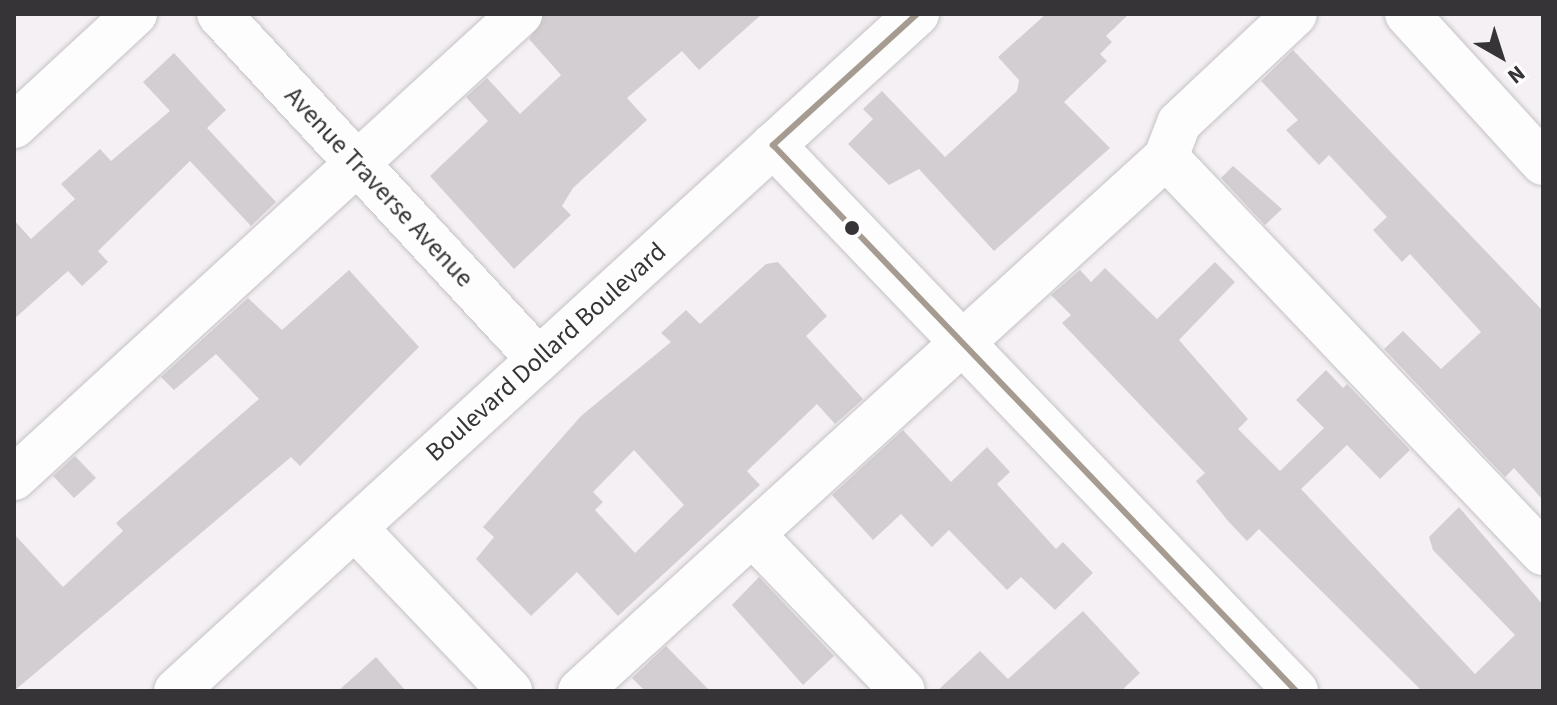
<!DOCTYPE html>
<html>
<head>
<meta charset="utf-8">
<style>
	body { margin:0 }
	#map { position:relative; width:1557px; height:705px; overflow:hidden; background:#f4f0f4; font-family:"Source Sans 3",sans-serif }
	div>[style] { position:absolute }
	[style*='--x'] { left:calc(var(--x)*1px); top:calc(var(--y)*1px); width:calc(var(--w)*1px); rotate:calc(var(--a)*1deg) }
	.building>* { inset:0; background:#d2ced2 }
	.roads { filter:drop-shadow(0 0 2px #c5c2c5) drop-shadow(0 0 2px #c5c2c5) }
	.minor>* { height:44px; margin:-22px; padding:0 22px; transform-origin:22px; border-radius:22px; background:#fdfdfd }
	.bus-1>* { height:6px; margin:-3px; padding:0 3px; transform-origin:3px; border-radius:3px; background:#a59b90 }
	.dots>* { width:22px; height:22px; translate:-50% -50%; box-sizing:border-box; border:4px solid #fefefe; border-radius:50% }
	span { translate:-50% -50%; white-space:nowrap; text-align:center; line-height:1.15; -webkit-text-stroke:6px #fefefe; paint-order:stroke }
	.street-label { font-size:26px; color:#373437 }
	.frame { position:absolute; inset:0; border:16px solid #373437; pointer-events:none }
	.north { position:absolute; left:1461px; top:16px; width:80px; height:80px; -webkit-text-stroke:6px #fefefe; paint-order:stroke; rotate:141deg; font-size:22px; font-weight:700; line-height:32px; text-align:center; color:#373437 }
	.north::after { content:''; display:block; margin:auto; width:28px; height:36px; background:#373437; clip-path:polygon(50% 0,100% 100%,50% 72%,0 100%) }
</style>
</head>
<body>
<div id="map">
	<div class="building">
		<i style="clip-path:polygon(544px 14px,762px 14px,699px 70px,682px 51px,627px 98px,647px 120px,573px 188px,562px 206px,571px 215px,514px 269px,430px 176px,488px 121px,466px 97px,487px 78px,520px 114px,561px 75px,529px 39px)"></i>
		<i style="clip-path:polygon(1046px 14px,1129px 14px,1106px 36px,1112px 42px,1100px 54px,1107px 61px,1064px 102px,1110px 148px,994px 251px,919px 169px,889px 185px,848px 144px,873px 119px,863px 109px,882px 91px,945px 157px,1017px 91px,1019px 80px,998px 57px)"></i>
		<i style="clip-path:polygon(1293px 50px,1543px 311px,1543px 500px,1514px 468px,1505px 477px,1384px 349px,1403px 331px,1441px 369px,1481px 332px,1410px 254px,1402px 262px,1373px 230px,1387px 217px,1329px 155px,1319px 165px,1286px 130px,1298px 120px,1261px 81px)"></i>
		<i style="clip-path:polygon(174px 53px,226px 110px,207px 128px,276px 202px,251px 226px,190px 161px,98px 251px,108px 262px,82px 286px,68px 271px,14px 319px,14px 220px,31px 239px,75px 199px,61px 184px,100px 149px,111px 161px,170px 111px,143px 82px)"></i>
		<i style="clip-path:polygon(1233px 166px,1282px 209px,1265px 225px,1221px 178px)"></i>
		<i style="clip-path:polygon(evenodd,778px 262px,827px 316px,806px 336px,863px 399px,835px 424px,817px 404px,747px 471px,760px 485px,618px 616px,577px 572px,531px 616px,476px 559px,494px 537px,483px 527px,581px 416px,671px 342px,661px 333px,686px 310px,700px 324px,766px 264px,778px 262px,634px 450px,684px 505px,635px 553px,595px 510px,603px 502px,593px 492px,634px 450px)"></i>
		<i style="clip-path:polygon(1215px 262px,1235px 282px,1179px 340px,1248px 419px,1238px 429px,1280px 471px,1324px 428px,1296px 400px,1326px 370px,1343px 388px,1347px 384px,1410px 450px,1380px 479px,1347px 445px,1301px 489px,1475px 674px,1515px 635px,1433px 550px,1429px 537px,1459px 507px,1543px 605px,1543px 691px,1422px 691px,1259px 529px,1247px 541px,1228px 521px,1196px 481px,1205px 473px,1062px 323px,1071px 315px,1051px 295px,1080px 270px,1091px 282px,1105px 268px,1157px 319px)"></i>
		<i style="clip-path:polygon(349px 270px,419px 347px,300px 466px,291px 457px,14px 691px,14px 534px,63px 587px,123px 531px,116px 523px,259px 399px,216px 354px,174px 390px,161px 377px,248px 298px,282px 330px)"></i>
		<i style="clip-path:polygon(903px 430px,951px 482px,987px 447px,1010px 472px,997px 484px,1056px 549px,1063px 542px,1093px 573px,1055px 610px,1021px 577px,1007px 590px,949px 530px,932px 547px,901px 514px,873px 540px,832px 495px)"></i>
		<i style="clip-path:polygon(75px 456px,96px 478px,74px 498px,53px 476px)"></i>
		<i style="clip-path:polygon(759px 577px,834px 656px,803px 685px,732px 605px)"></i>
		<i style="clip-path:polygon(1083px 611px,1140px 673px,1121px 691px,937px 691px,980px 651px,1008px 679px)"></i>
		<i style="clip-path:polygon(666px 646px,710px 691px,645px 691px,632px 678px)"></i>
		<i style="clip-path:polygon(376px 657px,406px 691px,338px 691px)"></i>
	</div>
	<div class="roads">
		<div class="minor">
			<i style="--x:219;--y:14;--w:471;--a:47.2"></i>
			<i style="--x:1407;--y:14;--w:202;--a:47.6"></i>
			<i style="--x:14;--y:126;--w:165;--a:-42.8"></i>
			<i style="--x:773;--y:145;--w:756;--a:46.23"></i>
			<i style="--x:1166;--y:157;--w:547;--a:46.41"></i>
			<i style="--x:14;--y:478;--w:687;--a:-42.52"></i>
			<i style="--x:355;--y:528;--w:225;--a:46.4"></i>
			<i style="--x:753;--y:535;--w:216;--a:46.1"></i>
			<i style="--x:176;--y:691;--w:1004;--a:-42.42"></i>
			<i style="--x:580;--y:691;--w:793;--a:-42.34"></i>
			<i style="--x:1166;--y:157;--w:36;--a:-69"></i>
			<i style="--x:1179;--y:123;--w:159;--a:-43.2"></i>
		</div>
	</div>
	<div class="bus-1">
		<i style="--x:917;--y:14;--w:195;--a:137.7"></i>
		<i style="--x:773;--y:145;--w:756;--a:46.23"></i>
	</div>
	<div class="dots">
		<i style="left:852px;top:228px;background:#373437"></i>
	</div>
	<div class="street-label">
		<span style="left:379px;top:187px;rotate:47deg">Avenue Traverse Avenue</span>
		<span style="left:546px;top:352px;rotate:-42deg">Boulevard Dollard Boulevard</span>
	</div>
	<div class="frame"></div>
	<div class="north">N</div>
</div>
</body>
</html>
